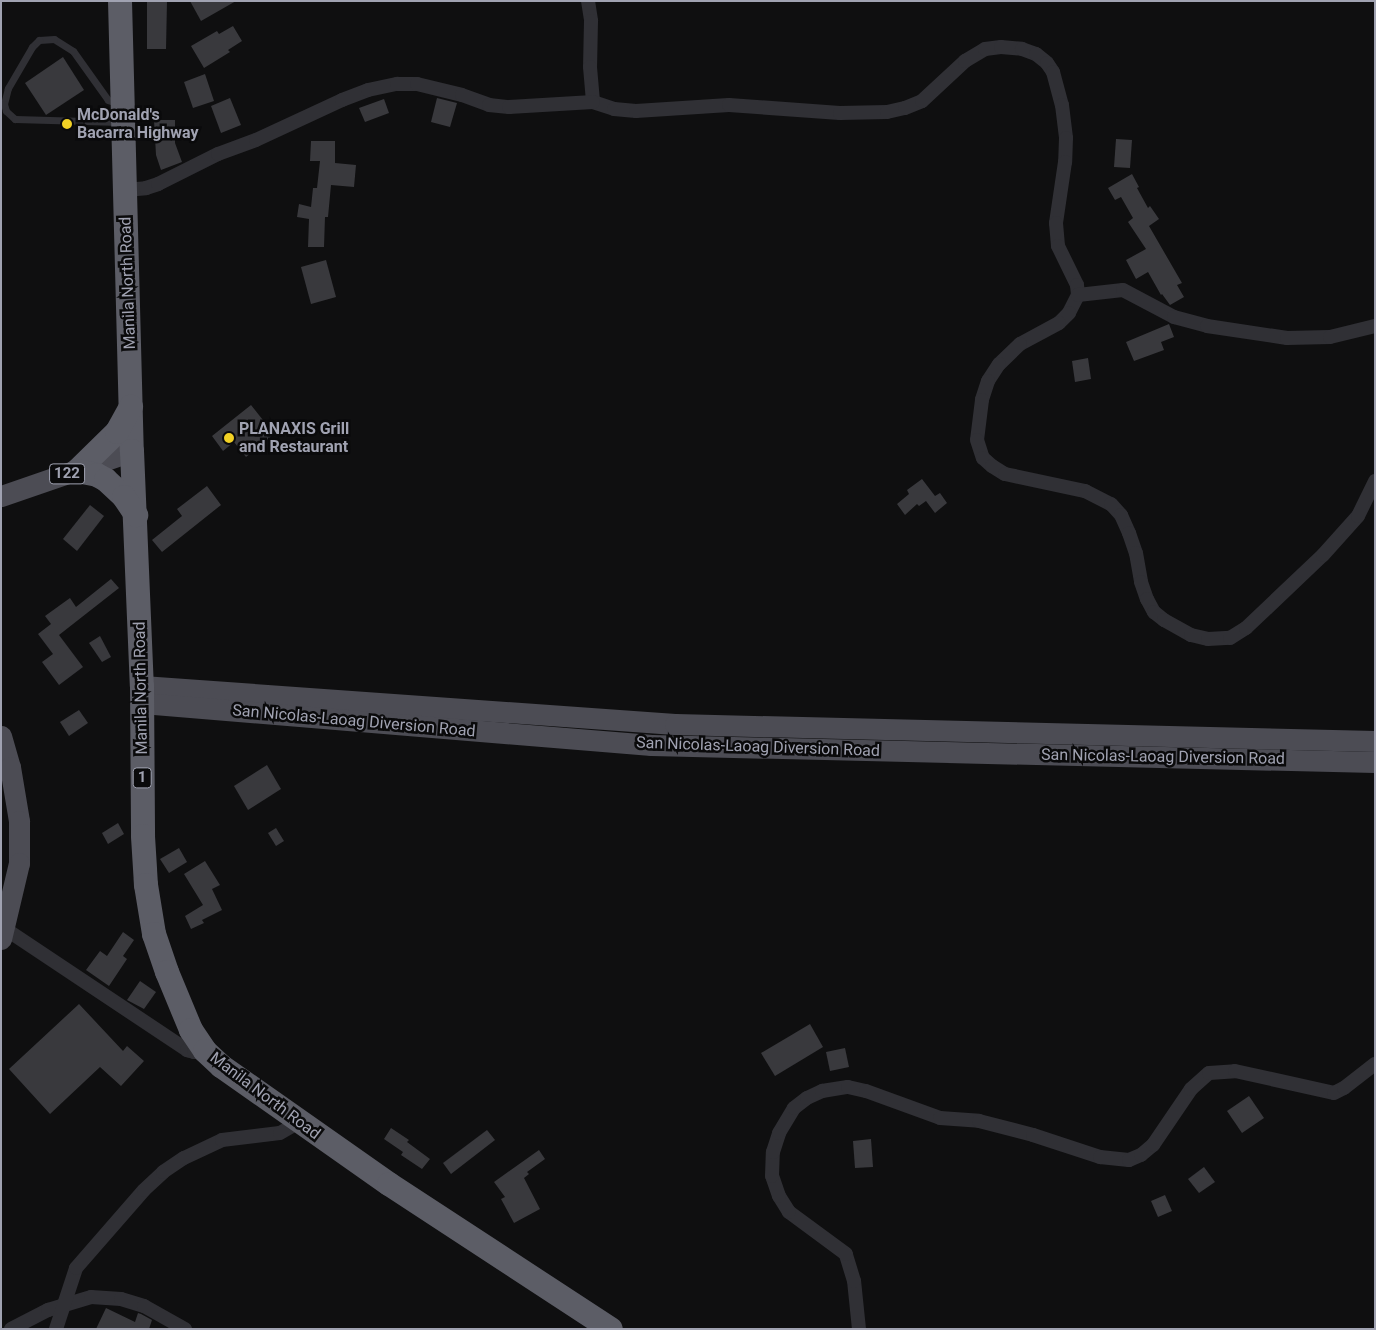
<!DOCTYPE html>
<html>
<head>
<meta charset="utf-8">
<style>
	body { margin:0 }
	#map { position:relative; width:1376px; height:1330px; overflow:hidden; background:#0f0f10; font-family:Roboto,sans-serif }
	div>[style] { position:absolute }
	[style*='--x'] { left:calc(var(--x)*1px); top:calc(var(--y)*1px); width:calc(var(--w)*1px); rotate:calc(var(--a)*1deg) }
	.building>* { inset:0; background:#39393d }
	.lane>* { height:7px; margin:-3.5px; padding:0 3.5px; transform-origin:3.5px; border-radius:3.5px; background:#303035 }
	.street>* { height:14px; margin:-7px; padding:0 7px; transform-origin:7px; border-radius:7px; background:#303035 }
	.primary>* { height:21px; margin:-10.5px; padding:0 10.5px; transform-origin:10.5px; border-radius:10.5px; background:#4c4c54 }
	.highway>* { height:24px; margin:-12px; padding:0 12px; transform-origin:12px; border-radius:12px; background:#5c5d66 }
	.dots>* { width:14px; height:14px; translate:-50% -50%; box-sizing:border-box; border:2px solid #0a0a0b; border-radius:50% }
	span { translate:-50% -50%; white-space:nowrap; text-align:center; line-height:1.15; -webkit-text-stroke:5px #0a0a0b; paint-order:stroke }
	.shield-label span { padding:1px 4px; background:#0a0a0b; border:1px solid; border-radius:4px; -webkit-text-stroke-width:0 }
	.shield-label { font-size:15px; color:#a0a2b1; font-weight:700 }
	.poi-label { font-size:16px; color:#a0a2b1; font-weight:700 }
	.left { translate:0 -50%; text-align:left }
	.street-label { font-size:16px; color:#a0a2b1 }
	.frame { position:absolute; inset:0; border:2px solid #a0a2b1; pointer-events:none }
</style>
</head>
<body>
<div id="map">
	<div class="building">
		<i style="clip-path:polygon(147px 1px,167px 1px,166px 49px,147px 49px)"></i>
		<i style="clip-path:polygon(190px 1px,236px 1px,201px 21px)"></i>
		<i style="clip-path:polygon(233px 26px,242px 41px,228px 50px,230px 52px,204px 68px,191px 46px,217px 31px,219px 34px)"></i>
		<i style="clip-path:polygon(63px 57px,84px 90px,46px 115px,25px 83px)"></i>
		<i style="clip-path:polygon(205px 74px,214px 101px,193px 108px,184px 82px)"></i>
		<i style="clip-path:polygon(230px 98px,241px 125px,221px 133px,211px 106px)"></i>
		<i style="clip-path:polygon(437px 98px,457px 103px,450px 127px,431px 122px)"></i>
		<i style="clip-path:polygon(384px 99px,389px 113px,365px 122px,359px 108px)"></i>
		<i style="clip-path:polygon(154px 120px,175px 120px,175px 143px,182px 162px,161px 170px,156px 155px)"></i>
		<i style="clip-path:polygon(1116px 139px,1132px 140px,1130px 168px,1114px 167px)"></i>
		<i style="clip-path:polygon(311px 141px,335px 141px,335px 163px,356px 165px,354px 187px,331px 185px,328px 217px,325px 217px,324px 247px,308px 247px,309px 219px,297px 217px,299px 204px,311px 207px,313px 188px,317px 188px,320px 161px,310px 161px)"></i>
		<i style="clip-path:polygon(1132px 174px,1139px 187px,1137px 188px,1148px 208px,1150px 206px,1159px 219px,1149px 226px,1182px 283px,1177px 285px,1184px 297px,1170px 305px,1162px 294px,1161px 295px,1148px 272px,1136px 279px,1126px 260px,1146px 249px,1128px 222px,1133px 218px,1121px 197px,1115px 200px,1108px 188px)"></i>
		<i style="clip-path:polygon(326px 260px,336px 297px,311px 304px,301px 267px)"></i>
		<i style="clip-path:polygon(1169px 324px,1174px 337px,1161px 342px,1164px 350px,1134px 361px,1126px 342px)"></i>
		<i style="clip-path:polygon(1088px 358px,1091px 379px,1075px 382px,1072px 361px)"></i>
		<i style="clip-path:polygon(251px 405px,274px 434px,246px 457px,234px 442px,223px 451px,212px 436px)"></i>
		<i style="clip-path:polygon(922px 479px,935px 496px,940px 493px,947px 503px,935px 513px,926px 501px,919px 506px,917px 504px,905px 515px,897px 504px,909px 494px,907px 490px)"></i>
		<i style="clip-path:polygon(207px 486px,221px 505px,162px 552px,152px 540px,182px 516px,177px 509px)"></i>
		<i style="clip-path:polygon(90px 505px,104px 516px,77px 551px,63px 539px)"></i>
		<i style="clip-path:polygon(111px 579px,119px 588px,59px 635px,83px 667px,59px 685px,42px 662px,53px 654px,38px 634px,51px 624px,45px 616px,70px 598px,76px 607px)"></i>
		<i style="clip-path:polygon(100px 636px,111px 657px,102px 662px,89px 643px)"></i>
		<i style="clip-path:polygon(79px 710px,88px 723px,69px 736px,60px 722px)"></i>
		<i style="clip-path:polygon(267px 765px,281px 789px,248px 810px,234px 786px)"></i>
		<i style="clip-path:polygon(118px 823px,124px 834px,108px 844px,102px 833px)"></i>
		<i style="clip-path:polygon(276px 828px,284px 841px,276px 846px,268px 833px)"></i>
		<i style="clip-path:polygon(179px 848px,187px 862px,169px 873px,160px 859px)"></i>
		<i style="clip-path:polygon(205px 861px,220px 885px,212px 889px,222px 910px,202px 920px,204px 923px,191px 929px,185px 916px,203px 905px,184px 874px)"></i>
		<i style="clip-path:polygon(123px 932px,134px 940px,123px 956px,127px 959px,109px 986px,86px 970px,100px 951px,107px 956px)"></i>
		<i style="clip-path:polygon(140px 981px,156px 992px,144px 1009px,127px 1000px)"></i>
		<i style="clip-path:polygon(79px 1004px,123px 1051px,127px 1046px,144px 1061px,121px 1086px,100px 1067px,50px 1114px,9px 1069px)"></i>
		<i style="clip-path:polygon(810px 1024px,823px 1047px,775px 1076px,761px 1053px)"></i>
		<i style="clip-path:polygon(845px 1048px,849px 1067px,830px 1071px,826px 1052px)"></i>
		<i style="clip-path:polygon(1249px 1096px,1264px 1118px,1242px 1133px,1227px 1111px)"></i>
		<i style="clip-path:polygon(391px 1128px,409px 1140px,407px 1142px,430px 1159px,422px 1169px,401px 1155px,403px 1152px,384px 1139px)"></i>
		<i style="clip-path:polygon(487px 1130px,495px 1140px,451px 1174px,443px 1163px)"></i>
		<i style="clip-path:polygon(871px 1139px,873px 1167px,855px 1168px,853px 1141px)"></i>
		<i style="clip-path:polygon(539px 1150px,545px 1159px,527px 1172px,529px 1174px,524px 1178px,540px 1209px,514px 1223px,501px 1199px,505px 1197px,494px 1182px)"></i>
		<i style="clip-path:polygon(1204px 1167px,1215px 1182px,1199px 1193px,1188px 1179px)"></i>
		<i style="clip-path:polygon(1165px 1195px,1172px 1211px,1158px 1217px,1151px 1201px)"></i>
		<i style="clip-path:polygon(106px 1308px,135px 1322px,138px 1313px,141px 1314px,152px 1320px,149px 1329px,96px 1329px)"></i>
	</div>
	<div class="lane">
		<i style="--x:118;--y:104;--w:11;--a:-158"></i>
		<i style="--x:108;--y:100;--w:60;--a:-125.5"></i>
		<i style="--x:73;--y:51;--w:22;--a:-148"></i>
		<i style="--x:54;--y:39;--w:15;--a:176"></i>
		<i style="--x:39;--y:40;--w:10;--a:135"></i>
		<i style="--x:32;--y:47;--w:48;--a:120.3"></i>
		<i style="--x:8;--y:88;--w:16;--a:104"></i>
		<i style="--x:4;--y:104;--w:7;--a:74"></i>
		<i style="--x:6;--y:111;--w:12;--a:42"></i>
		<i style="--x:15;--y:119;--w:105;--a:1.6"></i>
	</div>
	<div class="street">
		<i style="--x:588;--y:1;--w:20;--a:81"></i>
		<i style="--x:591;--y:21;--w:46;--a:91.2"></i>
		<i style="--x:590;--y:67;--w:35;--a:85"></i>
		<i style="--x:593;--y:102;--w:22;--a:18"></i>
		<i style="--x:614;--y:109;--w:22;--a:5"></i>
		<i style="--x:636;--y:111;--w:93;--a:-3.7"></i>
		<i style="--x:729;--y:105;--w:111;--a:4.1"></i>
		<i style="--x:840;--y:113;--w:47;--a:-1.2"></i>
		<i style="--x:887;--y:112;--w:18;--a:-13"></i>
		<i style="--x:905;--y:108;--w:18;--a:-22"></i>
		<i style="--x:922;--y:101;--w:59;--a:-42.9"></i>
		<i style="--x:965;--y:61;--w:23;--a:-31"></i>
		<i style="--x:985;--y:49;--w:16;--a:-7"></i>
		<i style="--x:1001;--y:47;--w:21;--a:5"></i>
		<i style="--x:1022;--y:49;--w:15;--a:20"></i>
		<i style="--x:1036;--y:54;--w:14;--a:39"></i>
		<i style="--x:1047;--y:63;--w:11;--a:56"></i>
		<i style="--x:1053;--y:72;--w:34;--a:75"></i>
		<i style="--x:1062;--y:105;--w:33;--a:83"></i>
		<i style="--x:1066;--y:138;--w:24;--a:92"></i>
		<i style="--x:1065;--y:162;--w:62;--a:98.4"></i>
		<i style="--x:1056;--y:223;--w:23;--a:85"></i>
		<i style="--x:1058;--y:246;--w:43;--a:64"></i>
		<i style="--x:1077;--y:285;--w:10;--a:84"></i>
		<i style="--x:1078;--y:295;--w:20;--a:117"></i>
		<i style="--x:1069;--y:313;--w:14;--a:135"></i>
		<i style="--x:1059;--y:323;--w:44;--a:151.7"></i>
		<i style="--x:1020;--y:344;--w:29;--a:136"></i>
		<i style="--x:999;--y:364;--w:20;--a:123"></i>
		<i style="--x:988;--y:381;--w:20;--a:108"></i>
		<i style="--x:982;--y:400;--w:40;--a:97.1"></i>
		<i style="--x:977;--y:440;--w:19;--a:72"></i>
		<i style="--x:983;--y:458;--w:12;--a:42"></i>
		<i style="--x:992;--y:466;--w:15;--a:32"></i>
		<i style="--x:1005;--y:474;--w:82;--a:12"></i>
		<i style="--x:1085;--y:491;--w:29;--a:27"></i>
		<i style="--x:1111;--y:504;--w:15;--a:48"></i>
		<i style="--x:1121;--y:515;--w:20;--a:66"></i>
		<i style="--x:1129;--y:533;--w:21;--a:71"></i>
		<i style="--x:1136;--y:553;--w:29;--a:80"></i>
		<i style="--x:1141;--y:582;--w:18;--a:71"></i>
		<i style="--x:1147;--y:599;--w:15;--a:62"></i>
		<i style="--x:1154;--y:612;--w:13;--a:39"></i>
		<i style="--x:1164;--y:620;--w:31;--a:29"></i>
		<i style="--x:1191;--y:635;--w:17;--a:13"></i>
		<i style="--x:1208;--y:639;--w:22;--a:-3"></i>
		<i style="--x:1230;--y:638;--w:19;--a:-32"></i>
		<i style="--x:1246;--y:628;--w:106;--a:-43.5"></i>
		<i style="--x:1323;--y:555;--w:52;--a:-48.1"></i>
		<i style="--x:1358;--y:516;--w:39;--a:-64"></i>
		<i style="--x:125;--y:190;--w:21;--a:-5"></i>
		<i style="--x:146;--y:188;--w:13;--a:-18"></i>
		<i style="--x:158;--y:184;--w:67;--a:-26.6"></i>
		<i style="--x:218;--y:154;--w:40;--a:-20.2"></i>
		<i style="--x:256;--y:140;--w:95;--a:-24.9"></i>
		<i style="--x:342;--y:100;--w:28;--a:-21"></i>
		<i style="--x:368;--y:90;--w:30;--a:-12"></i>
		<i style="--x:397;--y:84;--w:20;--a:0"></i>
		<i style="--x:417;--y:84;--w:46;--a:13.7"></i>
		<i style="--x:462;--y:95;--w:29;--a:20"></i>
		<i style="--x:489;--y:105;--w:20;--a:6"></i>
		<i style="--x:509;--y:107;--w:84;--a:-3.4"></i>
		<i style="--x:1078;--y:295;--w:45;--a:-6.3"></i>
		<i style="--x:1123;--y:290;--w:58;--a:27.9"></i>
		<i style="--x:1174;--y:317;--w:34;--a:15"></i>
		<i style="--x:1207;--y:326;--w:81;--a:8.5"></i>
		<i style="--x:1287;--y:338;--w:43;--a:-1.3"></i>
		<i style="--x:1330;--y:337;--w:46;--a:-13.7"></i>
		<i style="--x:1;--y:926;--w:224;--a:33.7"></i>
		<i style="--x:187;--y:1050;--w:7;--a:16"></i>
		<i style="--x:194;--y:1052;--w:11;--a:-5"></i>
		<i style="--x:11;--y:1329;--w:42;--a:-27.2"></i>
		<i style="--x:48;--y:1310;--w:45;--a:-16.8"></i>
		<i style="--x:91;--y:1297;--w:30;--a:4"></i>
		<i style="--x:121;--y:1299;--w:24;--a:17"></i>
		<i style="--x:144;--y:1306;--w:47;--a:29.3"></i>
		<i style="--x:56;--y:1329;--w:64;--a:-71.8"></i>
		<i style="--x:76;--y:1268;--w:103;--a:-48.9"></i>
		<i style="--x:144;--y:1190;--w:26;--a:-43"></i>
		<i style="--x:163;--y:1172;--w:25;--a:-34"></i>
		<i style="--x:184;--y:1158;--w:42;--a:-25.3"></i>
		<i style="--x:222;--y:1140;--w:58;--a:-6.9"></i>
		<i style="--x:280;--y:1133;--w:22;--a:-30"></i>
		<i style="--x:859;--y:1329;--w:48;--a:-95.9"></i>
		<i style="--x:854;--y:1281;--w:28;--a:-107"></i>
		<i style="--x:846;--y:1254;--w:71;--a:-143.6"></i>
		<i style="--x:789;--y:1212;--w:19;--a:-122"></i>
		<i style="--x:779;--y:1196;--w:21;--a:-109"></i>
		<i style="--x:772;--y:1176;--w:24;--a:-88"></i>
		<i style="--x:773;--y:1152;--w:20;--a:-72"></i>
		<i style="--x:779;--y:1133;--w:29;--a:-59"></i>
		<i style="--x:794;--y:1108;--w:16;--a:-38"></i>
		<i style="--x:807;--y:1098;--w:17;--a:-25"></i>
		<i style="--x:822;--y:1091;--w:26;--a:-9"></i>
		<i style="--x:848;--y:1087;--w:18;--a:13"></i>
		<i style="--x:866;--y:1091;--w:79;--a:20"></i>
		<i style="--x:940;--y:1118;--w:39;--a:4"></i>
		<i style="--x:979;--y:1121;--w:56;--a:14.5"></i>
		<i style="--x:1033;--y:1135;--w:71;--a:18.2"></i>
		<i style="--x:1100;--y:1157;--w:29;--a:6"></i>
		<i style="--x:1129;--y:1160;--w:13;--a:-23"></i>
		<i style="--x:1141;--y:1155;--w:16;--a:-40"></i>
		<i style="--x:1153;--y:1145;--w:68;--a:-55.8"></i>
		<i style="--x:1191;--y:1089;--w:24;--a:-42"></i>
		<i style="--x:1209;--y:1073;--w:26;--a:-4"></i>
		<i style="--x:1235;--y:1071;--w:101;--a:12.5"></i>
		<i style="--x:1334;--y:1093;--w:11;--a:-27"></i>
		<i style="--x:1344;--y:1088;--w:39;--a:-38"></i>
	</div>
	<div class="primary">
		<i style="--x:1;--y:496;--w:139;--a:-19"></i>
		<i style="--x:142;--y:686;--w:534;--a:4.08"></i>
		<i style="--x:675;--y:724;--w:700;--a:1.39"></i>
		<i style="--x:142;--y:703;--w:511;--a:4.72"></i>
		<i style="--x:651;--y:745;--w:724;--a:1.35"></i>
		<i style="--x:1;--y:736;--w:32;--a:74"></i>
		<i style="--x:10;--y:767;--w:55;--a:80.5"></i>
		<i style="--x:19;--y:821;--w:42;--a:90"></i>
		<i style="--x:19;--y:863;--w:78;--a:103.3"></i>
	</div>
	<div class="highway">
		<i style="--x:120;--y:1;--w:450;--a:88.5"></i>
		<i style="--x:132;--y:451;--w:235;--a:87.6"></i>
		<i style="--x:142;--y:686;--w:150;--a:89.6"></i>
		<i style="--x:143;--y:836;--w:49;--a:86.5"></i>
		<i style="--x:146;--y:885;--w:50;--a:80.7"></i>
		<i style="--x:154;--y:934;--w:40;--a:71.1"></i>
		<i style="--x:167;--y:972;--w:63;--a:67.5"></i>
		<i style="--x:191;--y:1030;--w:25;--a:56"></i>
		<i style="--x:205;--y:1051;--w:22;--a:43"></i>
		<i style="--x:221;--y:1066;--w:205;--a:35.1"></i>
		<i style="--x:389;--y:1184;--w:265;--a:33.2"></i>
		<i style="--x:77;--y:471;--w:56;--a:-44.3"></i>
		<i style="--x:117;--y:432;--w:29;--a:-61"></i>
		<i style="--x:77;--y:471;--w:20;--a:11"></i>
		<i style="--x:97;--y:475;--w:10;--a:29"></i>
		<i style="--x:106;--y:480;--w:25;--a:43"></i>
		<i style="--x:124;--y:497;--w:22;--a:56"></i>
	</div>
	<div class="dots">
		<i style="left:67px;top:124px;background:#f2d125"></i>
		<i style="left:229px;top:438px;background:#f2d125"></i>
	</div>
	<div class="shield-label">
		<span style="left:67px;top:474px">122</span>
		<span style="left:142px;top:778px">1</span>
	</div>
	<div class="poi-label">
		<span class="left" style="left:77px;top:124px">McDonald's<br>Bacarra Highway</span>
		<span class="left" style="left:239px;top:438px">PLANAXIS Grill<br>and Restaurant</span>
	</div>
	<div class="street-label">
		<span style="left:128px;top:283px;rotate:-92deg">Manila North Road</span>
		<span style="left:141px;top:688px;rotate:-91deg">Manila North Road</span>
		<span style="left:354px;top:721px;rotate:5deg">San Nicolas-Laoag Diversion Road</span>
		<span style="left:758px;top:747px;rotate:2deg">San Nicolas-Laoag Diversion Road</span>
		<span style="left:1163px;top:757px;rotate:1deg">San Nicolas-Laoag Diversion Road</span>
		<span style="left:265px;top:1096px;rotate:37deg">Manila North Road</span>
	</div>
	<div class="frame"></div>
</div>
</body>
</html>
